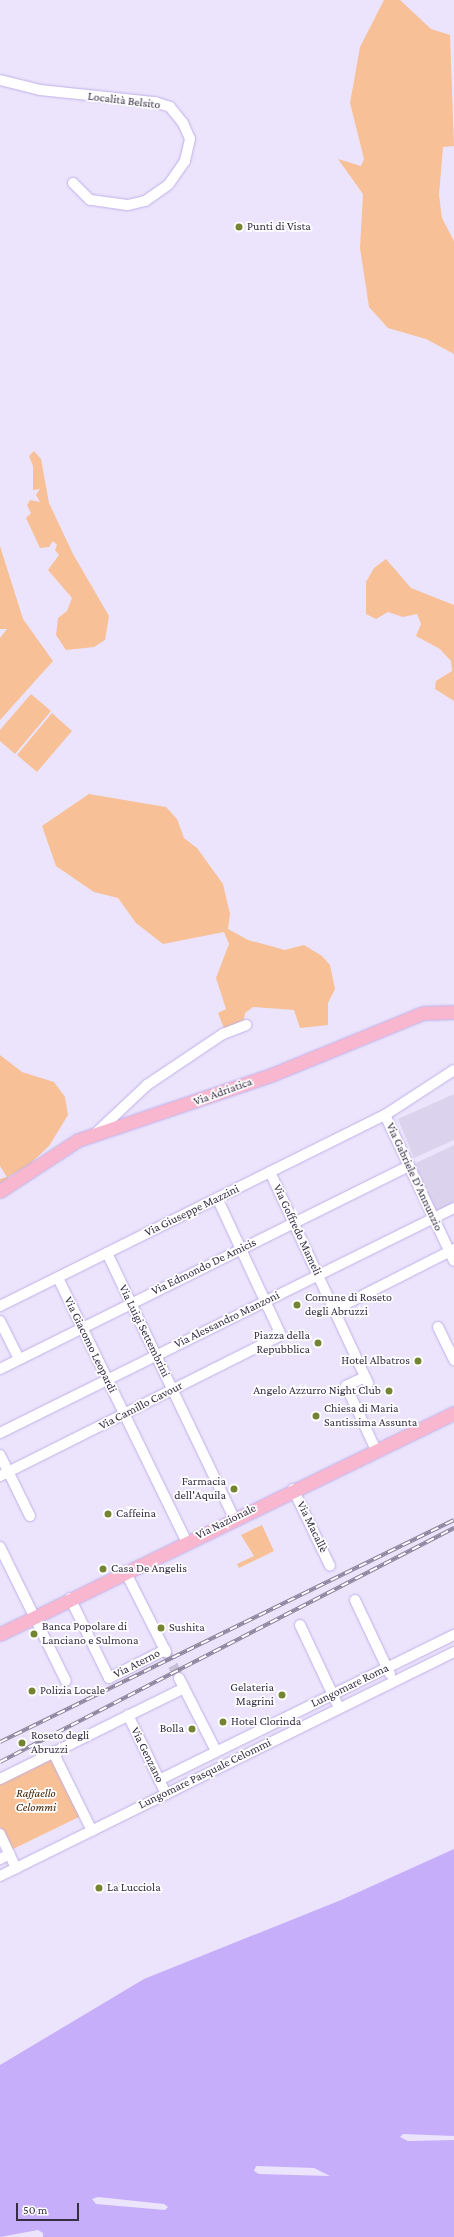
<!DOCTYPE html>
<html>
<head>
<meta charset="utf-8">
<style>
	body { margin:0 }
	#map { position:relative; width:454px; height:2237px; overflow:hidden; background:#ebe4fc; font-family:"Crimson Pro",serif }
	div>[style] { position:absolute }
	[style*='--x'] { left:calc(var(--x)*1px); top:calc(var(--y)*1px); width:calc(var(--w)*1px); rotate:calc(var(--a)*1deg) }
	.built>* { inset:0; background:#dbd3ee }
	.green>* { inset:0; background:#f7c097 }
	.water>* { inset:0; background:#c7aefb }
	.pier>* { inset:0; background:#ebe4fc }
	.minor-tunnel>* { height:10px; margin-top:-5px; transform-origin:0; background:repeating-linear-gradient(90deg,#c7c0d7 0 10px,transparent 0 15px) }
	.roads { filter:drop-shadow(0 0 1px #c1afe9) drop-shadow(0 0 1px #c1afe9) }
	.minor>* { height:10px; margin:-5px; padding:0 5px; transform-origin:5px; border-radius:5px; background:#fff }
	.major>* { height:13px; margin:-6.5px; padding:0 6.5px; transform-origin:6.5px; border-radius:6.5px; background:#f8b7ce }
	.rail>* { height:4px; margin-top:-2px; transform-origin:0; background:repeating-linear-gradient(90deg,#fff 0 8px,#8c849c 0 16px); box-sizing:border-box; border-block:1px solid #8c849c }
	.dots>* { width:11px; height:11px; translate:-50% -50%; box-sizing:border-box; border:2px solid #fff; border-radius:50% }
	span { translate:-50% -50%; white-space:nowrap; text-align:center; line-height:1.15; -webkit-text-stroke:3.5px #fff; paint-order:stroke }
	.street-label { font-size:12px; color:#362e45 }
	.poi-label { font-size:12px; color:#362e45 }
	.left { translate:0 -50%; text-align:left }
	.right { translate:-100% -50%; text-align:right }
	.park-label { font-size:12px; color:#442202; font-style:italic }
	.scale { position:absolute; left:16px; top:2203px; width:63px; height:18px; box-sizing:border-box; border:2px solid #362e45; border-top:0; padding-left:5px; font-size:12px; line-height:14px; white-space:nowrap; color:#362e45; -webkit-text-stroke:3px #fff; paint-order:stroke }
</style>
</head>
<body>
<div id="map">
	<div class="built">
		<i style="clip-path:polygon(454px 1094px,454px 1140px,414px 1158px,398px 1119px)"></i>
		<i style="clip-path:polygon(454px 1145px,454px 1203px,437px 1211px,414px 1164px)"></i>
	</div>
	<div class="green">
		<i style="clip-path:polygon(384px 0,400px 0,431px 29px,450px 35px,454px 146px,443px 147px,439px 195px,442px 218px,454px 241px,454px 354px,426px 339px,388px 328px,369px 307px,360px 248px,363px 194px,338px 159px,361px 166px,364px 159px,350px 103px,360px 47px)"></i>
		<i style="clip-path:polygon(34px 451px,41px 459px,49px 503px,73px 554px,109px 616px,105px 640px,94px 647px,66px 650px,56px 635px,58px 618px,67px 611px,72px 598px,48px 570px,59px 555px,55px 550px,57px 545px,53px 541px,49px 547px,40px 548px,26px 518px,31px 513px,27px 505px,30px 500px,40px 502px,36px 495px,40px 489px,33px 490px,33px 466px,29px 456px)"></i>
		<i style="clip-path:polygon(0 546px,23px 619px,53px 661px,0 720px,0 638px,7px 629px,0 629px)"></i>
		<i style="clip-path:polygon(386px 559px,411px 588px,454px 605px,454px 701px,435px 689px,436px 681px,452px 671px,451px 661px,440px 649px,416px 636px,421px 624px,417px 614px,403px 617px,388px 612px,376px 619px,366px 614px,366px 582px,374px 568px)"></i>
		<i style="clip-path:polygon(31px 694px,51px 711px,15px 754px,0 741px,0 730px)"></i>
		<i style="clip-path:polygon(52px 713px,72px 731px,37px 772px,17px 755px)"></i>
		<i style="clip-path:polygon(89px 794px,166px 807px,177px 819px,184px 838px,197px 848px,223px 884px,230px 914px,228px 929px,248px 940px,285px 950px,304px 945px,322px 956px,330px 965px,335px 989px,328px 1003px,328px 1025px,300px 1028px,294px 1010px,253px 1007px,245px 1013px,243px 1025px,225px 1031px,218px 1013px,226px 1009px,216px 978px,229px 944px,224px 932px,163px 944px,136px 923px,118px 898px,94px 892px,56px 866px,42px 826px)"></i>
		<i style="clip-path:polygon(0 1055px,22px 1072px,54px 1082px,65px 1097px,68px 1115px,49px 1146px,29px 1165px,8px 1177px,11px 1183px,0 1190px,0 1179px,7px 1177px,0 1166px)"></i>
		<i style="clip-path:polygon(262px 1525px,274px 1551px,239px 1568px,237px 1564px,254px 1556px,241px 1535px)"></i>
		<i style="clip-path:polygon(52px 1756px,81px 1816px,11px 1850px,0 1827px,0 1781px)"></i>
	</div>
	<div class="water">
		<i style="clip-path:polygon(454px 1849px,454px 2237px,0 2237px,0 2065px,144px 1979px,341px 1900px)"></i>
	</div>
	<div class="pier">
		<i style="clip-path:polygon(403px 2134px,454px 2136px,454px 2140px,408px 2141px,400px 2137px)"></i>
		<i style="clip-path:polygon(256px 2166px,314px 2168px,330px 2176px,259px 2174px,254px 2171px)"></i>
		<i style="clip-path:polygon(98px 2197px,164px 2204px,168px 2207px,165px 2210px,96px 2204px,92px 2199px)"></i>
		<i style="clip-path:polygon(38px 2230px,43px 2233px,43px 2237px,0 2237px)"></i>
	</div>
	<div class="minor-tunnel">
		<i style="--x:166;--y:1652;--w:29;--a:63"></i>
	</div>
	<div class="roads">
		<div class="minor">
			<i style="--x:0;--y:80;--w:41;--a:14"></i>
			<i style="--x:40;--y:90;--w:116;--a:6"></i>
			<i style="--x:155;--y:102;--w:16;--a:18"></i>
			<i style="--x:170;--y:107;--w:21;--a:51"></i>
			<i style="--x:183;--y:123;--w:17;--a:66"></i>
			<i style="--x:190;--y:139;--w:23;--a:103"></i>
			<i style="--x:185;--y:161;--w:29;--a:125"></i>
			<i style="--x:168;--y:185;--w:28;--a:145"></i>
			<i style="--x:145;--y:201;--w:18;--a:167"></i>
			<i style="--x:127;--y:205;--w:37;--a:-172"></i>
			<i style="--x:90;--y:200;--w:24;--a:-135"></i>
			<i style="--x:385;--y:1115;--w:161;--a:64.7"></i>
			<i style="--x:95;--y:1134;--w:71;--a:-43.3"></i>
			<i style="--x:147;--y:1085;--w:92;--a:-33.9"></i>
			<i style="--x:223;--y:1034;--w:25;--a:-21"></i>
			<i style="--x:270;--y:1172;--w:233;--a:65.1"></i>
			<i style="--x:107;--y:1253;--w:294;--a:64.4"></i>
			<i style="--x:58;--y:1278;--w:292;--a:64"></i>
			<i style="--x:0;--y:1306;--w:430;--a:-26.4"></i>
			<i style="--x:385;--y:1115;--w:82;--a:-33.1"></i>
			<i style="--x:334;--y:1310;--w:135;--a:-26.9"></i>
			<i style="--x:0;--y:1321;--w:42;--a:63.4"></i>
			<i style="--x:438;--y:1327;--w:37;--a:64"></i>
			<i style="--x:0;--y:1369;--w:457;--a:-26.4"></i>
			<i style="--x:365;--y:1377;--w:21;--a:155"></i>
			<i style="--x:346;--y:1386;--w:68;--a:64.9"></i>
			<i style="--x:0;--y:1433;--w:507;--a:-26.36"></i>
			<i style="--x:0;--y:1455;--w:68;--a:63.8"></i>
			<i style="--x:0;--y:1476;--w:314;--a:-26.6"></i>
			<i style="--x:281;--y:1335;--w:151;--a:-115"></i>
			<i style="--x:293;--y:1489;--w:85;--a:64.3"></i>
			<i style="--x:0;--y:1547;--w:149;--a:63.8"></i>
			<i style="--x:125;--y:1571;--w:91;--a:63.2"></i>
			<i style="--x:70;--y:1598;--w:89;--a:64"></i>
			<i style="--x:109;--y:1678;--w:63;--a:-26.6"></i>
			<i style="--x:355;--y:1600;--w:82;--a:64.7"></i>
			<i style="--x:300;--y:1625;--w:92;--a:64.8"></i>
			<i style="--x:179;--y:1678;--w:82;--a:63.1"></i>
			<i style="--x:128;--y:1715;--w:88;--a:64.3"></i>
			<i style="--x:53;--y:1752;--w:88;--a:63.7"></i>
			<i style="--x:0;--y:1779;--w:205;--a:-26.3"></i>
			<i style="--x:159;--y:1780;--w:329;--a:-26.2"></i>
			<i style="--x:0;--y:1834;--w:38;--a:65"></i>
			<i style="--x:0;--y:1859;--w:11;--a:-27"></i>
			<i style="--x:0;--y:1876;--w:506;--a:-26.26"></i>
		</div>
		<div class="major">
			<i style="--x:0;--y:1191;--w:93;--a:-33.2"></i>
			<i style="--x:78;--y:1140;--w:204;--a:-18.6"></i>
			<i style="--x:271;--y:1075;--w:164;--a:-22.2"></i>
			<i style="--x:423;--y:1013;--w:31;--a:-2"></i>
			<i style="--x:0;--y:1634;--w:505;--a:-25.96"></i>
		</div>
	</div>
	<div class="rail">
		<i style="--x:0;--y:1742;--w:505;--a:-26.06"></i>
		<i style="--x:0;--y:1762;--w:511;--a:-27.27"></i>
	</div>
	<div class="dots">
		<i style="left:239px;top:227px;background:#758433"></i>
		<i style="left:297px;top:1305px;background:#758433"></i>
		<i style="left:318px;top:1343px;background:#758433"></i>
		<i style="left:418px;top:1361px;background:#758433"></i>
		<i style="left:389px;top:1391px;background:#758433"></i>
		<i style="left:316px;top:1416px;background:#758433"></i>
		<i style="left:234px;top:1489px;background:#758433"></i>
		<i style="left:108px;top:1514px;background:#758433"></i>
		<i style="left:103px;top:1569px;background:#758433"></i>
		<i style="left:161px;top:1628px;background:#758433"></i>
		<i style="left:34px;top:1634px;background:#758433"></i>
		<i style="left:32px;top:1691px;background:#758433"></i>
		<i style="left:282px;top:1695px;background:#758433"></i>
		<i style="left:223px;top:1722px;background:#758433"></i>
		<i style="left:192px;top:1729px;background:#758433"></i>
		<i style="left:22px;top:1743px;background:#758433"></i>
		<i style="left:99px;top:1888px;background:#758433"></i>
	</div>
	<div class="street-label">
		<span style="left:124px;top:101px;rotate:7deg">Località Belsito</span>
		<span style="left:223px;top:1092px;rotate:-20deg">Via Adriatica</span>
		<span style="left:414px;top:1177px;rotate:65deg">Via Gabriele D'Annunzio</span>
		<span style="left:192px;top:1211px;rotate:-26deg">Via Giuseppe Mazzini</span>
		<span style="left:297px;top:1230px;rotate:65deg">Via Goffredo Mameli</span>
		<span style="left:204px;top:1267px;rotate:-26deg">Via Edmondo De Amicis</span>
		<span style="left:227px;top:1320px;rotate:-26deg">Via Alessandro Manzoni</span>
		<span style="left:144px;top:1331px;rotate:64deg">Via Luigi Settembrini</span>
		<span style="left:90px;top:1345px;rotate:64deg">Via Giacomo Leopardi</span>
		<span style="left:141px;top:1406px;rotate:-27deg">Via Camillo Cavour</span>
		<span style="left:226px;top:1522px;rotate:-26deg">Via Nazionale</span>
		<span style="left:312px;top:1527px;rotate:64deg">Via Macallè</span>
		<span style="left:137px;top:1664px;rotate:-27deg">Via Aterno</span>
		<span style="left:350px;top:1686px;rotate:-26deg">Lungomare Roma</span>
		<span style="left:147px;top:1755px;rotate:64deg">Via Genzano</span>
		<span style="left:205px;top:1774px;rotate:-26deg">Lungomare Pasquale Celommi</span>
	</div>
	<div class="poi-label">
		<span class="left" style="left:247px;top:227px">Punti di Vista</span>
		<span class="left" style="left:305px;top:1305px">Comune di Roseto<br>degli Abruzzi</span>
		<span class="right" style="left:310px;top:1343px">Piazza della<br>Repubblica</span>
		<span class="right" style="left:410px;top:1361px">Hotel Albatros</span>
		<span class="right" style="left:381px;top:1391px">Angelo Azzurro Night Club</span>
		<span class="left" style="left:324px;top:1416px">Chiesa di Maria<br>Santissima Assunta</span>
		<span class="right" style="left:226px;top:1489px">Farmacia<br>dell'Aquila</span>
		<span class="left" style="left:116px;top:1514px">Caffeina</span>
		<span class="left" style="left:111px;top:1569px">Casa De Angelis</span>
		<span class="left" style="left:42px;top:1634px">Banca Popolare di<br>Lanciano e Sulmona</span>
		<span class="left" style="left:169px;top:1628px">Sushita</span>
		<span class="right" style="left:274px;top:1695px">Gelateria<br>Magrini</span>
		<span class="left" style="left:40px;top:1691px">Polizia Locale</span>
		<span class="left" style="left:231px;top:1722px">Hotel Clorinda</span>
		<span class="right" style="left:184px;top:1729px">Bolla</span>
		<span class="left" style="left:31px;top:1743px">Roseto degli<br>Abruzzi</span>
		<span class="left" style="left:107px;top:1888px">La Lucciola</span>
	</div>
	<div class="park-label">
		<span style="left:36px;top:1801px">Raffaello<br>Celommi</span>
	</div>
	<div class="scale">50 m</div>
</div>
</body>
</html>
